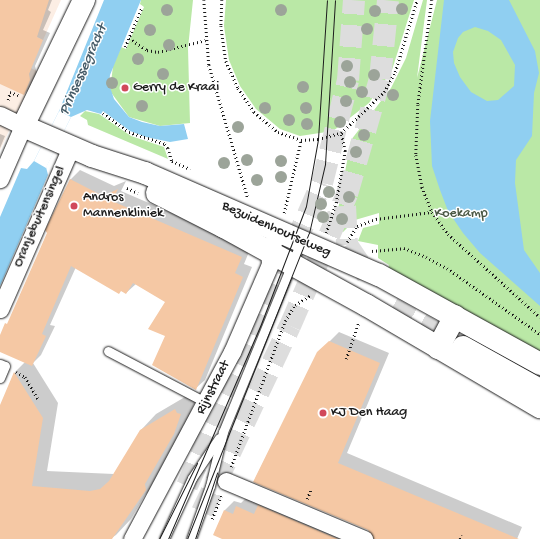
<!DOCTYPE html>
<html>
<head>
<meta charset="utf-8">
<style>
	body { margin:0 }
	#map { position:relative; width:540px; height:539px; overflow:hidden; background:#fff; font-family:"Gochi Hand",sans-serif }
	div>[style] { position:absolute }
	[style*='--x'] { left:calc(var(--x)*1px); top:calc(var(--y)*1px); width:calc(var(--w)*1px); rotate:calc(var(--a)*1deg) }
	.built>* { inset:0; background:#fceee4 }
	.green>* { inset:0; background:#bae8a6 }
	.water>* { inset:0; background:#90cff1 }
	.pier>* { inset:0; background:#fff }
	.shadow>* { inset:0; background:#0003 }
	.building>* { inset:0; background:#f5c8a4 }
	.primary-tunnel>* { height:22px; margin-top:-11px; transform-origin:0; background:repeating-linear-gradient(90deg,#ddd 0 22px,transparent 0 33px) }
	.path>* { height:2.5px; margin-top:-1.25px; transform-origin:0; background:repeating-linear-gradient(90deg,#1c1c1c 0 1px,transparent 0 4px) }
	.roads { filter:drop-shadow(0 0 1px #1c1c1c) drop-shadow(0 0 1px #1c1c1c) }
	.lane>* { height:9px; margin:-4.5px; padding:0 4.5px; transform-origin:4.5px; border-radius:4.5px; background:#fff }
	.street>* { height:17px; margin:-8.5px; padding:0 8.5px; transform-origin:8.5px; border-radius:8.5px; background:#fff }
	.secondary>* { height:22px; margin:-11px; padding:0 11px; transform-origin:11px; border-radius:11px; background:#fff }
	.primary>* { height:22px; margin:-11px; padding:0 11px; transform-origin:11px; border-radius:11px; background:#fff }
	.tram>* { height:1px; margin:-0.5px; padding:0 0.5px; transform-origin:0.5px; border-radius:0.5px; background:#1c1c1c }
	.trees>* { width:12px; height:12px; margin:-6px; border-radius:50%; background:#9ca499 }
	.dots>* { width:11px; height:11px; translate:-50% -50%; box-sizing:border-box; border:2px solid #fff; border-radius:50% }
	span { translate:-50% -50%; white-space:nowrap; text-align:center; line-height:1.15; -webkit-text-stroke:3px #fff; paint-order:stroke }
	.poi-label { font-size:14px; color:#1c1c1c }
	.left { translate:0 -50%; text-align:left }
	.park-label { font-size:14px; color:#4b5945 }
	.street-label { font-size:14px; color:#1c1c1c }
	.water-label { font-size:15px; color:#455b67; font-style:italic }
</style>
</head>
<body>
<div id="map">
	<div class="built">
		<i style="clip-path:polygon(0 0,61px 0,43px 40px,37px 37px)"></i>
		<i style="clip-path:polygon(0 53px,37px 71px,0 150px)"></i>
	</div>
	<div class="green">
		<i style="clip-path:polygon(141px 0,193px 0,188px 48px,190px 123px,160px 126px,129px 117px,110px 91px,113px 66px,121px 47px,126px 49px,144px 7px,140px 4px)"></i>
		<i style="clip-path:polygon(226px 0,414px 0,392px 70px,369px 103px,333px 131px,300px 136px,280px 129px,256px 109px,240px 86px,229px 60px,224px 26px)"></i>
		<i style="clip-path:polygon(423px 0,427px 0,417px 78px,437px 0,540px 0,540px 359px,386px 275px,389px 265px,378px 258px,378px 245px,358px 241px,363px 228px,379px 224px,379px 213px,355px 220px,343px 232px,334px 231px,351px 140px,391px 88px,406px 58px)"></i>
		<i style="clip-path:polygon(85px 111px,99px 114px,131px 136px,164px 147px,168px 159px,88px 125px,87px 120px,80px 116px)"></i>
	</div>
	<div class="water">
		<i style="clip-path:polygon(104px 0,141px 0,110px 75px,109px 84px,114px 99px,129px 117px,142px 122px,160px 126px,184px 124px,188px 139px,170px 142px,146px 137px,130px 131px,103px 111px,101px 114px,87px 110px,71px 117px,46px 167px,48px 175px,0 286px,0 217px,21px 168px,27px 169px,34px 161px,59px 111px)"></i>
		<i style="clip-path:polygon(evenodd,444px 0,509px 0,535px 51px,539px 73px,534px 93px,532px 136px,516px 160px,515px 183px,524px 250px,540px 273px,540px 306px,480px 253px,463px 233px,448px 211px,440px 190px,432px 166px,430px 121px,444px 0,475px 27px,488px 31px,501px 40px,515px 65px,514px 86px,498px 100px,487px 101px,471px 92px,460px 77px,454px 63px,453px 52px,458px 38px,463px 32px,475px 27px)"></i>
	</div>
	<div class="pier">
		<i style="clip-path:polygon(59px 111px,71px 117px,46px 168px,34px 161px)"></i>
	</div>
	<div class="shadow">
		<i style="clip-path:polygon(0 0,52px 0,48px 10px,51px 12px,43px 30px,50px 33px,35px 66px,37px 73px,31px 87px,24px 94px,0 83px)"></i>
		<i style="clip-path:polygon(0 134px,5px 136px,0 148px)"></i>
		<i style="clip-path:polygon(80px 170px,114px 186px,126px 181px,121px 191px,251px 247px,244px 264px,252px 267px,205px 380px,195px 389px,166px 335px,166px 302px,136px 284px,126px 293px,76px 267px,50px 325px,55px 326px,41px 355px,33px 363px,58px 403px,47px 471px,114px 474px,141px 430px,156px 414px,190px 394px,196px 399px,189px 417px,154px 486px,145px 495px,131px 519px,116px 535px,110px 539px,0 539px,0 408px,15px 372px,25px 362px,0 350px,0 337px,11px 319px,70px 180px)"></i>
		<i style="clip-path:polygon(339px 332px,389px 353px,347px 453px,522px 527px,517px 539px,375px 539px,368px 529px,254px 481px,318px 353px)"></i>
		<i style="clip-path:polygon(247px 497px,370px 539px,224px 539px,215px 535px,225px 510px,234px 501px,241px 503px)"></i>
	</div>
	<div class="building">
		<i style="clip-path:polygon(0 0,49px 0,37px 37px,43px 40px,29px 74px,30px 80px,24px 95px,0 84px)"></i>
		<i style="clip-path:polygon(70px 179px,103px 196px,118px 189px,112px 201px,242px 257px,235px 273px,243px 277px,196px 390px,152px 365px,165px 336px,148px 329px,165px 302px,133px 283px,126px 294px,121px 291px,119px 294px,71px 266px,42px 334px,46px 336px,32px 366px,0 352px,0 335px,5px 323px,7px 324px,47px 233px,45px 230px)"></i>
		<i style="clip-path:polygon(329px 341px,380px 363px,338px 463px,519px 539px,374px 539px,368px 530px,253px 482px,317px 352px)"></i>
		<i style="clip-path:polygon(14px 372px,43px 418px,32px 486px,90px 491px,100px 489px,109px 481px,140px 430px,175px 409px,177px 413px,181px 414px,174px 434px,145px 484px,146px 490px,112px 539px,0 539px,0 405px)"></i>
		<i style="clip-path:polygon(258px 505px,338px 539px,222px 539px,213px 535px,224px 510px,233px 514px,236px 506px,254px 514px)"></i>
	</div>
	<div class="primary-tunnel">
		<i style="--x:345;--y:206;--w:39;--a:87"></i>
		<i style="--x:347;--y:245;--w:36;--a:56"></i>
		<i style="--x:392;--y:308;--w:78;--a:29.2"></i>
		<i style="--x:187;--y:486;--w:332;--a:-66"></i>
		<i style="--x:322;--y:183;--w:106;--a:-75.8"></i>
		<i style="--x:348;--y:80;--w:80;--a:-85.7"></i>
		<i style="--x:202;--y:512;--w:206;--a:-64.7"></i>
		<i style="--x:290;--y:326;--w:144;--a:-66.6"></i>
		<i style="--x:347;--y:194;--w:120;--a:-74"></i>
		<i style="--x:380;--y:79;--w:79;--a:-84.2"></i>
	</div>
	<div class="path">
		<i style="--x:204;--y:0;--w:65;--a:85.6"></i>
		<i style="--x:209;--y:65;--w:139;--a:73.7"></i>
		<i style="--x:222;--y:0;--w:26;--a:92"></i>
		<i style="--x:221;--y:26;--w:35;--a:82"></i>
		<i style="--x:226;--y:61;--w:30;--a:66"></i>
		<i style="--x:238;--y:88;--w:29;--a:56"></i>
		<i style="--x:254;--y:112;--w:31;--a:40"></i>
		<i style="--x:278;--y:132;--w:24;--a:19"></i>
		<i style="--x:301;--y:140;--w:17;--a:-3"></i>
		<i style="--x:318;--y:139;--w:24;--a:-15"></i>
		<i style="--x:341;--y:133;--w:59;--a:-43.6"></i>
		<i style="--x:384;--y:92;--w:23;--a:-61"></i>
		<i style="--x:395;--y:72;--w:75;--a:-73"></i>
		<i style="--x:432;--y:0;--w:106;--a:97.6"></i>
		<i style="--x:418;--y:105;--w:50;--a:92.3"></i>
		<i style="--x:416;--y:155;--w:33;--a:79"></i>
		<i style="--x:422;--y:187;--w:27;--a:68"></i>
		<i style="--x:432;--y:212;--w:27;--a:54"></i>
		<i style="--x:448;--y:234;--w:124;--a:42.1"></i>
		<i style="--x:129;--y:38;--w:22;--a:34"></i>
		<i style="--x:147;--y:50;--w:11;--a:10"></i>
		<i style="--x:158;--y:52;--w:49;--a:-14"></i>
		<i style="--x:125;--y:47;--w:43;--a:-67"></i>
		<i style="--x:8;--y:100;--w:8;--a:-76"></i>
		<i style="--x:10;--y:92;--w:9;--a:21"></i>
		<i style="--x:103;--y:113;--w:32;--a:36"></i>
		<i style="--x:129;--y:132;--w:38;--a:18"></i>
		<i style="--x:165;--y:144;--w:5;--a:53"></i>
		<i style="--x:168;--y:148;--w:14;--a:73"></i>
		<i style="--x:172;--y:161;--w:20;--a:24"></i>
		<i style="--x:127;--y:188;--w:12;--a:24"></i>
		<i style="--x:284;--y:213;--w:75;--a:-76.9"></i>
		<i style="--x:326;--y:233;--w:32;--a:-72"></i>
		<i style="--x:336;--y:203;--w:53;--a:-80.2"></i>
		<i style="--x:345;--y:151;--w:18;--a:-103"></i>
		<i style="--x:347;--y:242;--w:19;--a:-58"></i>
		<i style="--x:357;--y:226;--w:20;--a:-20"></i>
		<i style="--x:376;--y:219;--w:56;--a:-7.1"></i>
		<i style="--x:372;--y:251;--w:32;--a:-5"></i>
		<i style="--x:404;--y:248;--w:24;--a:22"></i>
		<i style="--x:426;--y:257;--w:24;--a:28"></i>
		<i style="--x:447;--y:268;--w:114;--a:35.4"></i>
		<i style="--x:346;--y:359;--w:39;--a:-71"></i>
		<i style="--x:16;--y:372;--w:10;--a:29"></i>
		<i style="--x:25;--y:377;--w:26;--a:59"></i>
		<i style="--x:231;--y:467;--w:156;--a:-69.7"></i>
		<i style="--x:285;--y:321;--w:19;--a:-58"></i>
		<i style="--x:295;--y:305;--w:19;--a:-32"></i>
		<i style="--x:307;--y:499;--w:11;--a:-68"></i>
		<i style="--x:212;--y:519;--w:25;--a:-69"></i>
		<i style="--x:460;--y:539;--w:4;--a:-76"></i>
	</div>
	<div class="roads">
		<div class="lane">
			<i style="--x:108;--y:351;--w:112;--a:27.7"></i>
			<i style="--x:0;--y:364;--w:5;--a:22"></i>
			<i style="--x:5;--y:366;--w:13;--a:113"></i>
			<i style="--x:164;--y:539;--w:67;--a:-65.3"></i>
			<i style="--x:192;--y:478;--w:48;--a:-56"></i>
			<i style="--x:191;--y:539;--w:56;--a:-70.3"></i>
			<i style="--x:210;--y:486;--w:56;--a:-76.5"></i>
			<i style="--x:223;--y:432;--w:205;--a:-67.7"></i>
		</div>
		<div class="street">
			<i style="--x:0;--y:115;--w:25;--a:26"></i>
			<i style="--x:23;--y:126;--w:58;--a:113.5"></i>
			<i style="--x:0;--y:309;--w:177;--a:-66.3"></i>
			<i style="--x:226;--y:481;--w:150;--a:22.8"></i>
			<i style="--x:132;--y:539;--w:212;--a:-61.9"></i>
			<i style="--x:232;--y:352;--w:96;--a:-66.6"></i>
			<i style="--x:270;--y:264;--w:13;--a:-94"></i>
			<i style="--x:269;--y:251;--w:9;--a:-63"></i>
		</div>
		<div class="secondary">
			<i style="--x:84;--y:0;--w:140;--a:115.8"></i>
			<i style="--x:23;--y:126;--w:75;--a:23.5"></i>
			<i style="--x:92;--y:156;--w:56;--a:17.8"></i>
			<i style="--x:145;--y:173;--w:255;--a:23.6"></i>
			<i style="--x:379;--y:275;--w:184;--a:28.9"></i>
			<i style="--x:157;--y:193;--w:75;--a:26.9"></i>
			<i style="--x:224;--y:227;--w:162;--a:28.8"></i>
			<i style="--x:366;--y:305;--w:202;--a:30.4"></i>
			<i style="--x:438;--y:348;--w:36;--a:-62"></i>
		</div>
		<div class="primary">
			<i style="--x:463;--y:347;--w:88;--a:29.2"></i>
		</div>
	</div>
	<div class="tram">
		<i style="--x:159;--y:539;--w:85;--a:-63.4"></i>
		<i style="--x:168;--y:539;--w:234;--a:-66.6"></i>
		<i style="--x:261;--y:324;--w:126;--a:-69.1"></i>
		<i style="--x:306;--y:206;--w:68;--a:-79.8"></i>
		<i style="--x:318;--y:139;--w:139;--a:-86.3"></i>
		<i style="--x:187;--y:539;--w:329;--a:-68.3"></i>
		<i style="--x:309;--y:233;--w:71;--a:-76.9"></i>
		<i style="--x:325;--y:164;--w:164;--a:-86.5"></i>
		<i style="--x:195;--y:539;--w:70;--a:-71.6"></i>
	</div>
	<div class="trees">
		<i style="left:402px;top:9px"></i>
		<i style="left:167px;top:10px"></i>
		<i style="left:281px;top:10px"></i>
		<i style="left:375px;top:11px"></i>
		<i style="left:367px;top:29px"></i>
		<i style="left:150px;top:30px"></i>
		<i style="left:169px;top:45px"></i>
		<i style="left:138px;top:59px"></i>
		<i style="left:347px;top:66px"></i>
		<i style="left:163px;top:74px"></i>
		<i style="left:374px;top:75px"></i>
		<i style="left:350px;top:82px"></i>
		<i style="left:112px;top:83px"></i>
		<i style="left:303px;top:87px"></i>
		<i style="left:362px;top:92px"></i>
		<i style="left:393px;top:95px"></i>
		<i style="left:346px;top:101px"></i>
		<i style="left:142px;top:106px"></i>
		<i style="left:265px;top:108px"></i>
		<i style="left:306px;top:108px"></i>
		<i style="left:289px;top:120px"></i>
		<i style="left:340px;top:122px"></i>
		<i style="left:307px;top:124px"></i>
		<i style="left:238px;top:127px"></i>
		<i style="left:364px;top:135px"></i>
		<i style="left:356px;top:152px"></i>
		<i style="left:247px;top:160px"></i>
		<i style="left:281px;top:161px"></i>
		<i style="left:224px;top:163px"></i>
		<i style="left:281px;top:177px"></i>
		<i style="left:257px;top:180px"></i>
		<i style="left:329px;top:192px"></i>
		<i style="left:349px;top:197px"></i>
		<i style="left:321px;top:204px"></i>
		<i style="left:323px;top:217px"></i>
		<i style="left:342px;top:219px"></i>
	</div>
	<div class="dots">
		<i style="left:125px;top:88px;background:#d1495b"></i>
		<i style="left:74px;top:206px;background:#d1495b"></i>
		<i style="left:323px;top:413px;background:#d1495b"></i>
	</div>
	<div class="poi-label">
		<span class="left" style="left:133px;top:88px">Gerry de Kraai</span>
		<span class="left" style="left:83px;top:206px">Andros<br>Mannenkliniek</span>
		<span class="left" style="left:331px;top:413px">KJ Den Haag</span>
	</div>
	<div class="park-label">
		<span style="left:461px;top:214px">Koekamp</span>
	</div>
	<div class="street-label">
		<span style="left:40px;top:217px;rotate:-66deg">Oranjebuitensingel</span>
		<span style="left:276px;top:230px;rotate:24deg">Bezuidenhoutseweg</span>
		<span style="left:214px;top:388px;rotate:-63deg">Rijnstraat</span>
	</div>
	<div class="water-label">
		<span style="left:84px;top:70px;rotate:-66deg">Prinsessegracht</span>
	</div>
</div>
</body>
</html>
